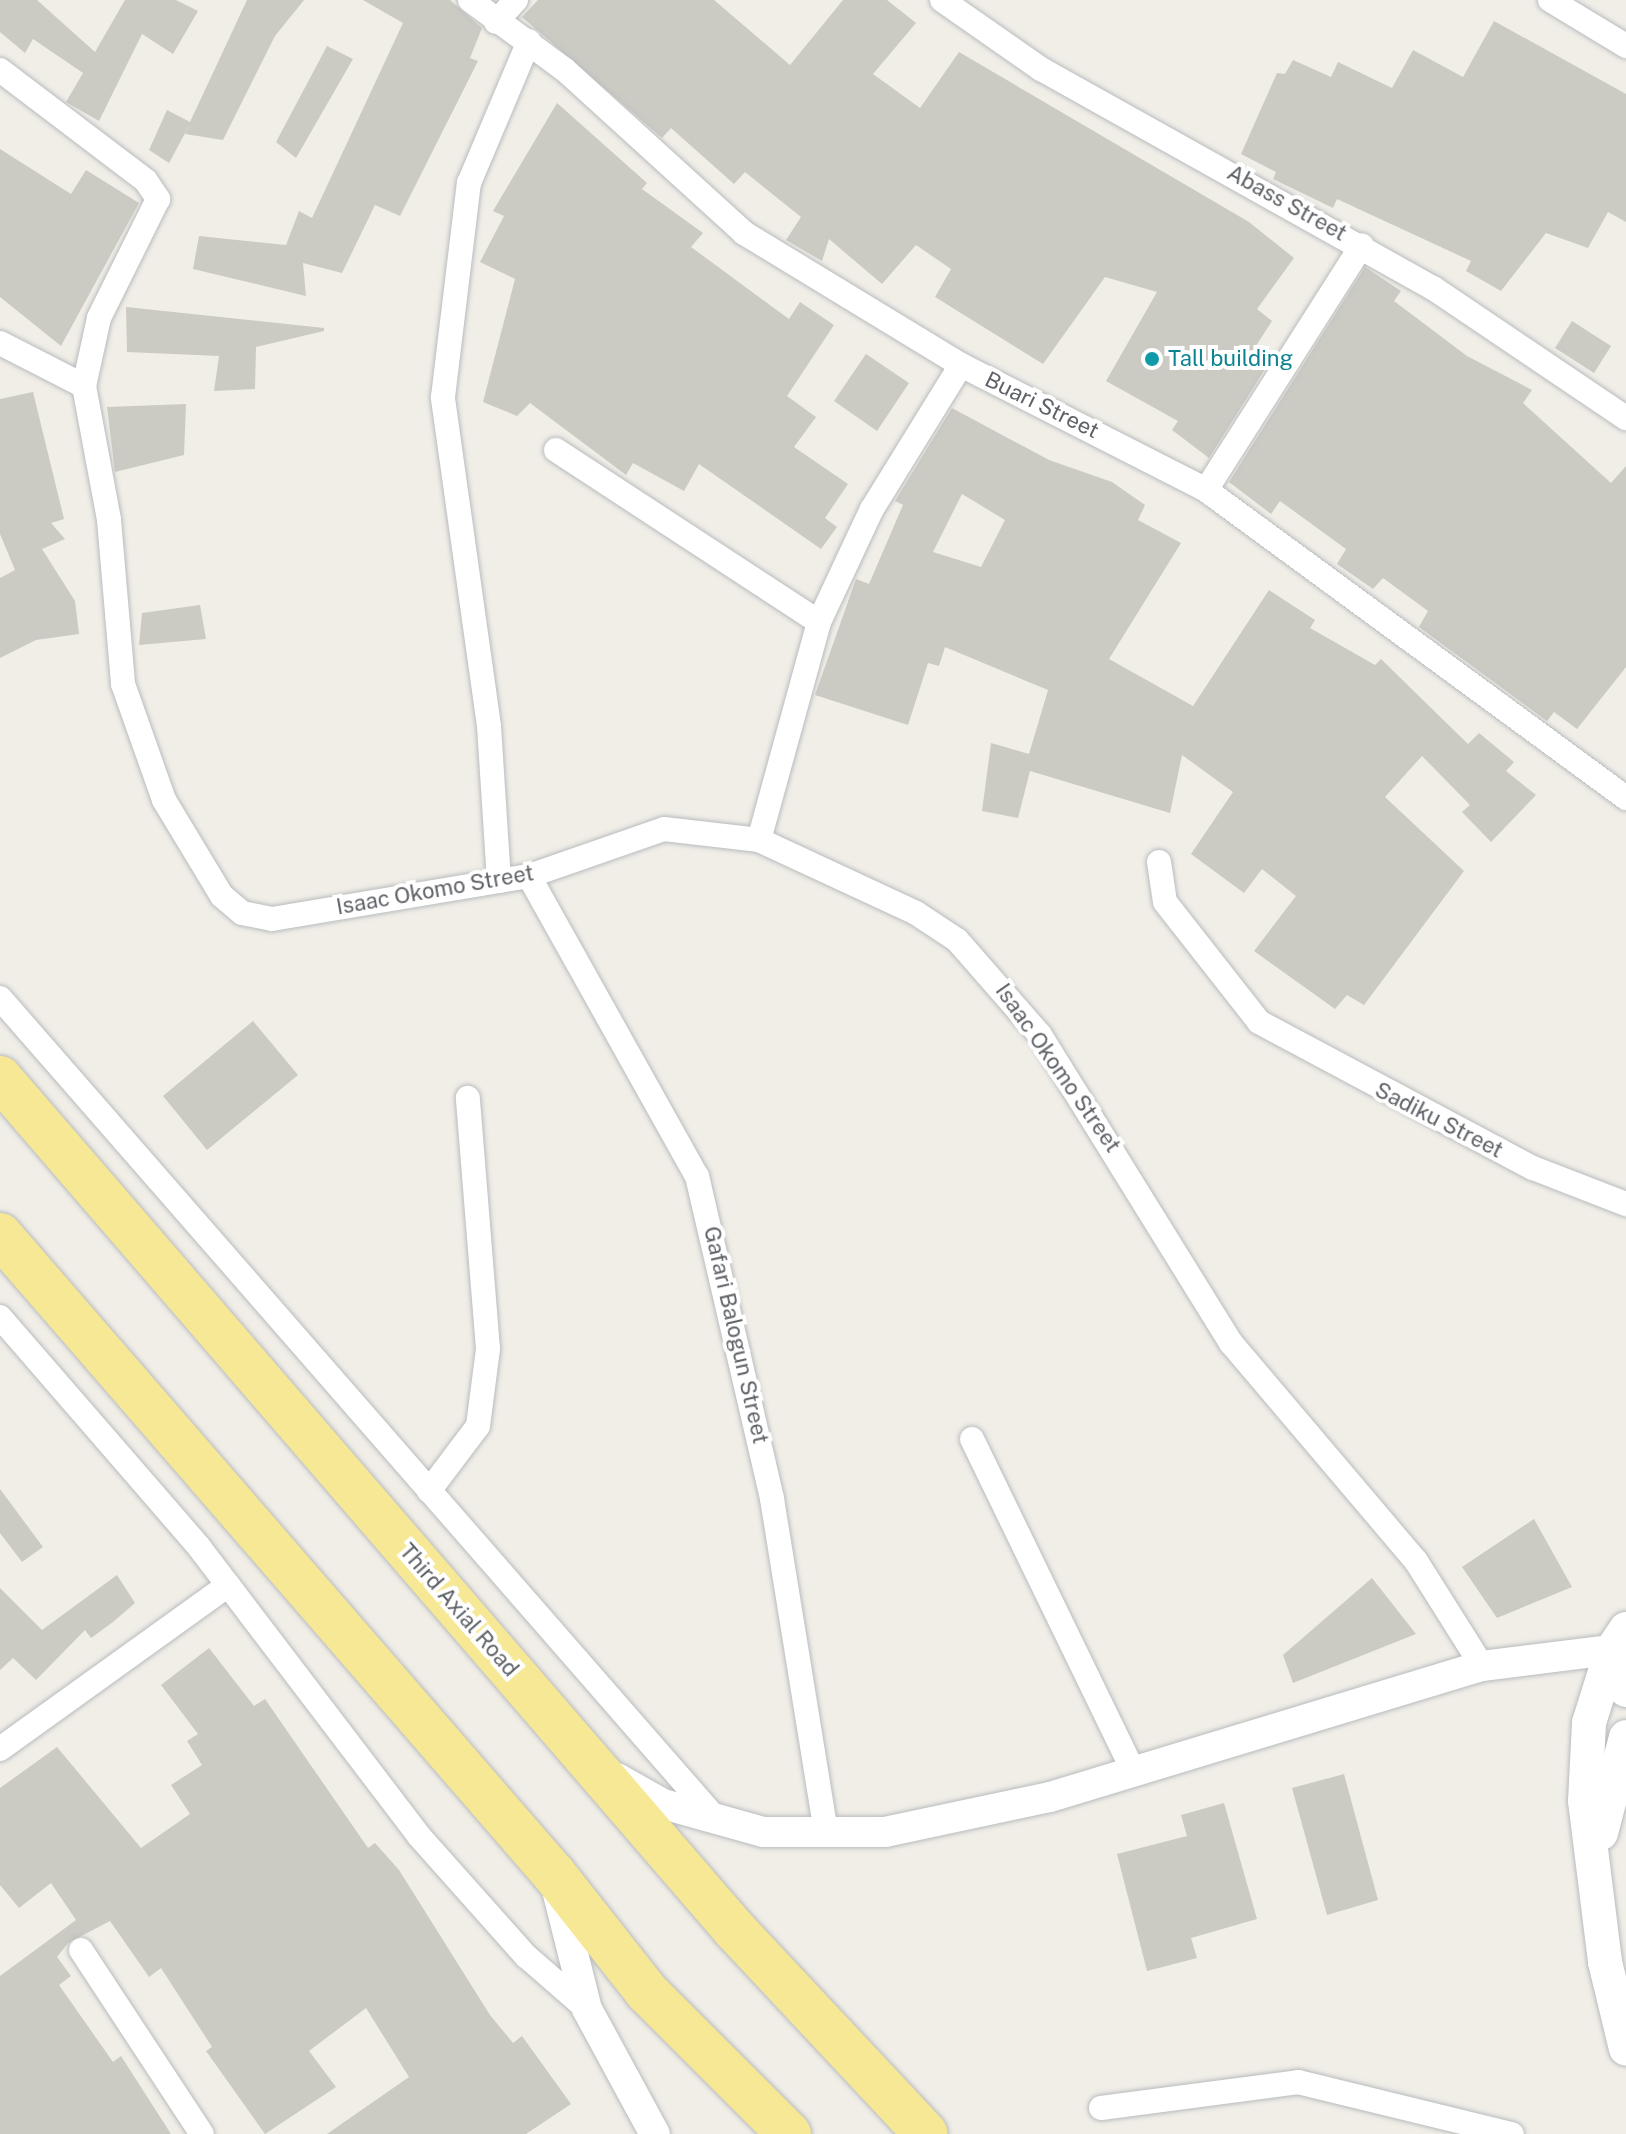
<!DOCTYPE html>
<html>
<head>
<meta charset="utf-8">
<style>
	body { margin:0 }
	#map { position:relative; width:1626px; height:2134px; overflow:hidden; background:#f0eee7; font-family:"Public Sans",sans-serif }
	div>[style] { position:absolute }
	[style*='--x'] { left:calc(var(--x)*1px); top:calc(var(--y)*1px); width:calc(var(--w)*1px); rotate:calc(var(--a)*1deg) }
	.building>* { inset:0; background:#cbcac3 }
	.roads { filter:drop-shadow(0 0 2px #b9bbbf) drop-shadow(0 0 2px #b9bbbf) }
	.minor>* { height:24px; margin:-12px; padding:0 12px; transform-origin:12px; border-radius:12px; background:#fff }
	.tertiary>* { height:30px; margin:-15px; padding:0 15px; transform-origin:15px; border-radius:15px; background:#fff }
	.secondary>* { height:34px; margin:-17px; padding:0 17px; transform-origin:17px; border-radius:17px; background:#fff }
	.motorway>* { height:44px; margin:-22px; padding:0 22px; transform-origin:22px; border-radius:22px; background:#f7e896 }
	.dots>* { width:22px; height:22px; translate:-50% -50%; box-sizing:border-box; border:4px solid #fff; border-radius:50% }
	span { translate:-50% -50%; white-space:nowrap; text-align:center; line-height:1.15; -webkit-text-stroke:8px #fff; paint-order:stroke }
	.street-label { font-size:22px; color:#5e6166 }
	.culture-label { font-size:22px; color:#0d838f }
	.left { translate:0 -50%; text-align:left }
</style>
</head>
<body>
<div id="map">
	<div class="building">
		<i style="clip-path:polygon(0 0,37px 0,95px 52px,125px 0,176px 0,198px 11px,173px 54px,142px 34px,99px 121px,66px 102px,83px 73px,33px 39px,25px 53px,0 32px)"></i>
		<i style="clip-path:polygon(247px 0,304px 0,275px 36px,223px 140px,185px 134px,190px 124px,169px 163px,149px 150px,167px 110px,190px 122px)"></i>
		<i style="clip-path:polygon(363px 0,450px 0,482px 28px,470px 58px,478px 61px,400px 216px,375px 205px,342px 273px,303px 263px,306px 296px,193px 269px,199px 236px,286px 245px,299px 211px,312px 218px,403px 23px)"></i>
		<i style="clip-path:polygon(538px 0,714px 0,790px 65px,843px 0,887px 0,916px 23px,873px 74px,920px 108px,959px 52px,1249px 222px,1294px 258px,1257px 309px,1272px 321px,1250px 355px,1267px 366px,1209px 458px,1172px 430px,1178px 421px,1106px 381px,1157px 292px,1105px 277px,1043px 364px,935px 297px,951px 269px,916px 245px,882px 284px,829px 239px,822px 261px,786px 240px,801px 217px,745px 172px,734px 184px,671px 128px,662px 138px,522px 17px)"></i>
		<i style="clip-path:polygon(1494px 21px,1626px 94px,1626px 222px,1608px 212px,1588px 248px,1546px 233px,1501px 291px,1466px 271px,1471px 261px,1337px 199px,1333px 208px,1273px 179px,1276px 172px,1241px 154px,1277px 73px,1285px 74px,1293px 60px,1331px 77px,1338px 62px,1392px 88px,1413px 50px,1463px 77px)"></i>
		<i style="clip-path:polygon(327px 46px,353px 59px,296px 158px,276px 142px)"></i>
		<i style="clip-path:polygon(557px 103px,647px 183px,642px 189px,703px 233px,691px 247px,789px 319px,800px 302px,834px 325px,787px 396px,816px 417px,794px 447px,848px 484px,825px 518px,837px 527px,821px 549px,699px 464px,684px 491px,633px 463px,626px 475px,530px 403px,517px 416px,483px 402px,515px 279px,480px 262px,504px 216px,493px 211px)"></i>
		<i style="clip-path:polygon(0 149px,71px 194px,86px 170px,139px 203px,61px 346px,0 297px)"></i>
		<i style="clip-path:polygon(1365px 267px,1401px 291px,1394px 301px,1467px 356px,1532px 390px,1523px 403px,1611px 483px,1626px 466px,1626px 667px,1577px 729px,1554px 712px,1547px 721px,1419px 627px,1428px 611px,1383px 578px,1373px 589px,1337px 564px,1346px 549px,1280px 501px,1271px 514px,1229px 482px)"></i>
		<i style="clip-path:polygon(126px 307px,324px 328px,324px 331px,256px 347px,255px 389px,214px 391px,219px 356px,127px 352px)"></i>
		<i style="clip-path:polygon(1572px 321px,1611px 346px,1594px 373px,1555px 348px)"></i>
		<i style="clip-path:polygon(866px 354px,909px 383px,877px 431px,834px 401px)"></i>
		<i style="clip-path:polygon(33px 392px,64px 519px,51px 523px,65px 539px,42px 549px,75px 601px,79px 634px,36px 640px,0 658px,0 578px,15px 570px,0 534px,0 399px)"></i>
		<i style="clip-path:polygon(186px 404px,184px 455px,115px 472px,107px 407px)"></i>
		<i style="clip-path:polygon(evenodd,952px 408px,1049px 460px,1112px 482px,1145px 505px,1138px 520px,1181px 543px,1109px 659px,1193px 706px,1269px 590px,1315px 620px,1310px 628px,1375px 665px,1381px 659px,1468px 744px,1479px 733px,1514px 762px,1506px 771px,1536px 795px,1491px 842px,1462px 812px,1470px 805px,1422px 756px,1385px 797px,1464px 871px,1364px 1005px,1347px 995px,1335px 1009px,1254px 951px,1296px 896px,1262px 869px,1244px 893px,1191px 854px,1233px 792px,1182px 755px,1170px 813px,1030px 771px,1018px 818px,982px 811px,991px 743px,1029px 754px,1048px 690px,945px 647px,939px 666px,928px 663px,908px 725px,815px 695px,856px 579px,869px 584px,903px 505px,895px 501px,952px 408px,962px 494px,1005px 520px,981px 567px,933px 552px,962px 494px)"></i>
		<i style="clip-path:polygon(200px 605px,206px 639px,139px 645px,142px 613px)"></i>
		<i style="clip-path:polygon(253px 1021px,298px 1075px,207px 1150px,163px 1096px)"></i>
		<i style="clip-path:polygon(0 1489px,43px 1547px,22px 1562px,0 1533px)"></i>
		<i style="clip-path:polygon(1534px 1519px,1572px 1587px,1497px 1618px,1462px 1567px)"></i>
		<i style="clip-path:polygon(117px 1575px,135px 1603px,113px 1622px,91px 1638px,85px 1630px,36px 1680px,13px 1658px,0 1670px,0 1588px,42px 1630px)"></i>
		<i style="clip-path:polygon(1372px 1578px,1416px 1634px,1293px 1683px,1283px 1655px)"></i>
		<i style="clip-path:polygon(209px 1648px,254px 1706px,265px 1699px,368px 1848px,375px 1843px,399px 1870px,490px 2015px,513px 2043px,522px 2036px,571px 2104px,526px 2134px,327px 2134px,409px 2077px,366px 2008px,309px 2051px,336px 2087px,265px 2134px,206px 2051px,212px 2047px,161px 1968px,149px 1977px,110px 1921px,68px 1943px,57px 1957px,71px 1976px,59px 1985px,113px 2062px,121px 2056px,171px 2134px,0 2134px,0 1976px,76px 1920px,51px 1883px,19px 1908px,0 1885px,0 1788px,57px 1747px,141px 1848px,190px 1814px,171px 1785px,202px 1765px,187px 1741px,198px 1734px,161px 1685px)"></i>
		<i style="clip-path:polygon(1344px 1774px,1378px 1900px,1327px 1915px,1292px 1788px)"></i>
		<i style="clip-path:polygon(1224px 1803px,1257px 1919px,1191px 1938px,1197px 1958px,1147px 1971px,1117px 1854px,1187px 1836px,1181px 1815px)"></i>
	</div>
	<div class="roads">
		<div class="minor">
			<i style="--x:470;--y:0;--w:118;--a:36.4"></i>
			<i style="--x:565;--y:70;--w:242;--a:42.3"></i>
			<i style="--x:744;--y:233;--w:254;--a:31.3"></i>
			<i style="--x:961;--y:365;--w:275;--a:27"></i>
			<i style="--x:1206;--y:490;--w:521;--a:36.25"></i>
			<i style="--x:942;--y:0;--w:121;--a:34.9"></i>
			<i style="--x:1041;--y:69;--w:449;--a:29.2"></i>
			<i style="--x:1433;--y:288;--w:233;--a:34"></i>
			<i style="--x:1550;--y:0;--w:89;--a:31.2"></i>
			<i style="--x:496;--y:22;--w:30;--a:-48"></i>
			<i style="--x:0;--y:70;--w:183;--a:37.2"></i>
			<i style="--x:146;--y:181;--w:22;--a:56"></i>
			<i style="--x:158;--y:199;--w:133;--a:116.4"></i>
			<i style="--x:99;--y:318;--w:70;--a:102.4"></i>
			<i style="--x:84;--y:386;--w:136;--a:79.4"></i>
			<i style="--x:109;--y:520;--w:165;--a:85.1"></i>
			<i style="--x:123;--y:684;--w:123;--a:70.5"></i>
			<i style="--x:164;--y:800;--w:112;--a:58.9"></i>
			<i style="--x:222;--y:896;--w:26;--a:40"></i>
			<i style="--x:242;--y:913;--w:31;--a:11"></i>
			<i style="--x:272;--y:919;--w:261;--a:-9.5"></i>
			<i style="--x:529;--y:876;--w:143;--a:-19.2"></i>
			<i style="--x:664;--y:829;--w:96;--a:6.6"></i>
			<i style="--x:759;--y:840;--w:173;--a:24.9"></i>
			<i style="--x:916;--y:913;--w:49;--a:33.4"></i>
			<i style="--x:957;--y:940;--w:126;--a:48.9"></i>
			<i style="--x:1040;--y:1035;--w:362;--a:58.2"></i>
			<i style="--x:1231;--y:1343;--w:286;--a:49.7"></i>
			<i style="--x:1416;--y:1561;--w:124;--a:57.8"></i>
			<i style="--x:0;--y:343;--w:94;--a:27.1"></i>
			<i style="--x:556;--y:450;--w:314;--a:33.2"></i>
			<i style="--x:1206;--y:490;--w:290;--a:-57.5"></i>
			<i style="--x:759;--y:840;--w:226;--a:-74.6"></i>
			<i style="--x:819;--y:622;--w:125;--a:-64.9"></i>
			<i style="--x:872;--y:509;--w:169;--a:-58.3"></i>
			<i style="--x:1159;--y:862;--w:40;--a:81.5"></i>
			<i style="--x:1165;--y:902;--w:152;--a:51.9"></i>
			<i style="--x:1259;--y:1022;--w:310;--a:28.1"></i>
			<i style="--x:1533;--y:1168;--w:100;--a:21.2"></i>
			<i style="--x:529;--y:876;--w:344;--a:60.8"></i>
			<i style="--x:697;--y:1176;--w:332;--a:76.9"></i>
			<i style="--x:772;--y:1499;--w:339;--a:80.8"></i>
			<i style="--x:499;--y:881;--w:155;--a:-93.7"></i>
			<i style="--x:489;--y:726;--w:332;--a:-98"></i>
			<i style="--x:443;--y:397;--w:216;--a:-83.1"></i>
			<i style="--x:469;--y:183;--w:154;--a:-67.1"></i>
			<i style="--x:0;--y:998;--w:1089;--a:48.91"></i>
			<i style="--x:0;--y:1317;--w:304;--a:49.1"></i>
			<i style="--x:199;--y:1547;--w:363;--a:52.7"></i>
			<i style="--x:419;--y:1836;--w:161;--a:48.3"></i>
			<i style="--x:526;--y:1956;--w:81;--a:41"></i>
			<i style="--x:972;--y:1439;--w:368;--a:64.1"></i>
			<i style="--x:429;--y:1491;--w:81;--a:-53"></i>
			<i style="--x:478;--y:1426;--w:78;--a:-82.6"></i>
			<i style="--x:488;--y:1349;--w:252;--a:-94.6"></i>
			<i style="--x:0;--y:1749;--w:281;--a:-35.7"></i>
			<i style="--x:81;--y:1950;--w:220;--a:56.7"></i>
			<i style="--x:1101;--y:2108;--w:199;--a:-7.5"></i>
			<i style="--x:1298;--y:2082;--w:220;--a:13.7"></i>
		</div>
		<div class="tertiary">
			<i style="--x:617;--y:1778;--w:53;--a:29.5"></i>
			<i style="--x:663;--y:1804;--w:104;--a:15.6"></i>
			<i style="--x:763;--y:1832;--w:122;--a:0"></i>
			<i style="--x:885;--y:1832;--w:169;--a:-12"></i>
			<i style="--x:1050;--y:1797;--w:451;--a:-16.9"></i>
			<i style="--x:1482;--y:1666;--w:130;--a:-7.1"></i>
			<i style="--x:554;--y:1878;--w:135;--a:75.9"></i>
			<i style="--x:587;--y:2009;--w:142;--a:61.5"></i>
		</div>
		<div class="secondary">
			<i style="--x:1626;--y:1629;--w:30;--a:124"></i>
			<i style="--x:1609;--y:1654;--w:25;--a:79"></i>
			<i style="--x:1614;--y:1679;--w:16;--a:43"></i>
			<i style="--x:1609;--y:1659;--w:67;--a:107.4"></i>
			<i style="--x:1589;--y:1723;--w:78;--a:92.9"></i>
			<i style="--x:1585;--y:1801;--w:162;--a:82.9"></i>
			<i style="--x:1605;--y:1962;--w:89;--a:76.4"></i>
			<i style="--x:1601;--y:1833;--w:99;--a:-75.4"></i>
		</div>
		<div class="motorway">
			<i style="--x:0;--y:1078;--w:1125;--a:49.22"></i>
			<i style="--x:735;--y:1930;--w:279;--a:46.9"></i>
			<i style="--x:0;--y:1235;--w:846;--a:49.08"></i>
			<i style="--x:554;--y:1874;--w:150;--a:51.8"></i>
			<i style="--x:647;--y:1992;--w:201;--a:45"></i>
		</div>
	</div>
	<div class="dots">
		<i style="left:1152px;top:359px;background:#0f9aa8"></i>
	</div>
	<div class="street-label">
		<span style="left:1287px;top:203px;rotate:29deg">Abass Street</span>
		<span style="left:1042px;top:405px;rotate:26deg">Buari Street</span>
		<span style="left:435px;top:890px;rotate:-10deg">Isaac Okomo Street</span>
		<span style="left:1058px;top:1068px;rotate:55deg">Isaac Okomo Street</span>
		<span style="left:1439px;top:1120px;rotate:27deg">Sadiku Street</span>
		<span style="left:736px;top:1335px;rotate:77deg">Gafari Balogun Street</span>
		<span style="left:459px;top:1610px;rotate:49deg">Third Axial Road</span>
	</div>
	<div class="culture-label">
		<span class="left" style="left:1168px;top:359px">Tall building</span>
	</div>
</div>
</body>
</html>
